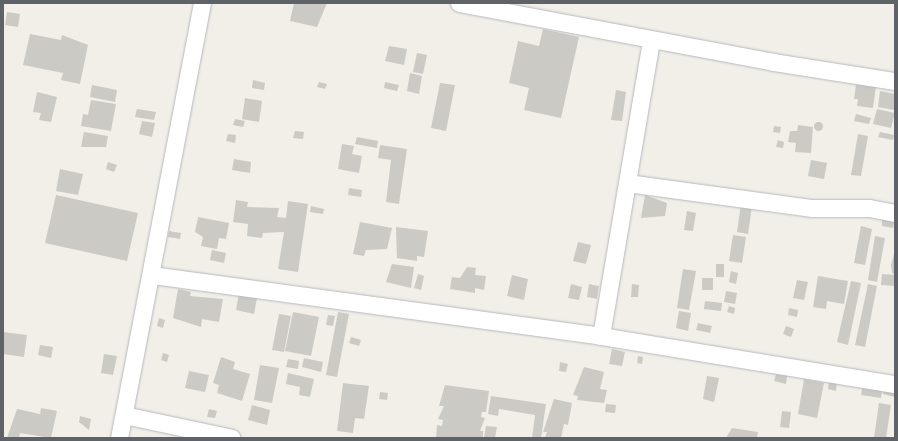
<!DOCTYPE html>
<html>
<head>
<meta charset="utf-8">
<style>
	body { margin:0 }
	#map { position:relative; width:898px; height:441px; overflow:hidden; background:#f1efe8; font-family:Arial,sans-serif }
	div>[style] { position:absolute }
	[style*='--x'] { left:calc(var(--x)*1px); top:calc(var(--y)*1px); width:calc(var(--w)*1px); rotate:calc(var(--a)*1deg) }
	.building>* { inset:0; background:#cccac5 }
	.round { border-radius:50% }
	.roads { filter:drop-shadow(0 0 1px #b5b8bc) drop-shadow(0 0 1px #b5b8bc) }
	.minor>* { height:17px; margin:-8.5px; padding:0 8.5px; transform-origin:8.5px; border-radius:8.5px; background:#fff }
	span { translate:-50% -50%; white-space:nowrap; text-align:center; line-height:1.15; -webkit-text-stroke:3px #fff; paint-order:stroke }
	.frame { position:absolute; inset:0; border:4px solid #5f6368; pointer-events:none }
</style>
</head>
<body>
<div id="map">
	<div class="building">
		<i style="clip-path:polygon(294px 3px,327px 3px,317px 27px,290px 21px)"></i>
		<i style="clip-path:polygon(7px 12px,20px 14px,18px 27px,5px 25px)"></i>
		<i style="clip-path:polygon(543px 29px,579px 37px,561px 118px,524px 110px,529px 88px,509px 83px,518px 41px,539px 46px)"></i>
		<i style="clip-path:polygon(30px 34px,61px 40px,62px 35px,88px 45px,80px 84px,61px 80px,63px 73px,23px 65px)"></i>
		<i style="clip-path:polygon(389px 46px,407px 49px,404px 65px,385px 61px)"></i>
		<i style="clip-path:polygon(417px 53px,427px 55px,423px 74px,413px 72px)"></i>
		<i style="clip-path:polygon(410px 73px,422px 76px,419px 94px,407px 91px)"></i>
		<i style="clip-path:polygon(253px 80px,265px 83px,264px 90px,252px 88px)"></i>
		<i style="clip-path:polygon(319px 82px,327px 84px,325px 89px,317px 87px)"></i>
		<i style="clip-path:polygon(385px 82px,399px 85px,397px 91px,384px 88px)"></i>
		<i style="clip-path:polygon(440px 83px,455px 85px,446px 131px,431px 128px)"></i>
		<i style="clip-path:polygon(865px 84px,876px 86px,873px 108px,857px 106px,858px 99px,854px 99px,856px 85px)"></i>
		<i style="clip-path:polygon(92px 85px,117px 90px,115px 102px,90px 97px)"></i>
		<i style="clip-path:polygon(616px 90px,626px 92px,622px 121px,611px 120px)"></i>
		<i style="clip-path:polygon(880px 91px,895px 94px,894px 110px,878px 107px)"></i>
		<i style="clip-path:polygon(37px 92px,57px 97px,51px 122px,39px 120px,41px 113px,33px 112px)"></i>
		<i style="clip-path:polygon(245px 98px,262px 101px,259px 122px,242px 119px)"></i>
		<i style="clip-path:polygon(91px 100px,116px 104px,111px 131px,81px 126px,83px 114px,88px 115px)"></i>
		<i style="clip-path:polygon(137px 109px,156px 112px,154px 120px,135px 117px)"></i>
		<i style="clip-path:polygon(877px 109px,895px 113px,891px 128px,873px 124px)"></i>
		<i style="clip-path:polygon(856px 114px,871px 118px,869px 124px,854px 121px)"></i>
		<i style="clip-path:polygon(235px 119px,245px 121px,243px 127px,233px 125px)"></i>
		<i style="clip-path:polygon(142px 121px,155px 123px,152px 137px,139px 134px)"></i>
		<i class="round" style="left:813.5px;top:121.5px;width:9px;height:9px"></i>
		<i style="clip-path:polygon(798px 125px,813px 127px,811px 153px,795px 152px,796px 143px,788px 142px,790px 131px,797px 131px)"></i>
		<i style="clip-path:polygon(774px 126px,781px 127px,780px 133px,773px 132px)"></i>
		<i style="clip-path:polygon(295px 131px,304px 132px,303px 139px,293px 138px)"></i>
		<i style="clip-path:polygon(84px 132px,108px 136px,106px 147px,81px 147px)"></i>
		<i style="clip-path:polygon(880px 132px,894px 135px,893px 140px,878px 137px)"></i>
		<i style="clip-path:polygon(228px 134px,236px 135px,235px 143px,226px 141px)"></i>
		<i style="clip-path:polygon(858px 134px,868px 136px,861px 176px,851px 175px)"></i>
		<i style="clip-path:polygon(357px 137px,378px 141px,377px 148px,355px 144px)"></i>
		<i style="clip-path:polygon(778px 140px,784px 142px,783px 148px,776px 147px)"></i>
		<i style="clip-path:polygon(342px 144px,354px 146px,352px 154px,362px 156px,359px 173px,338px 169px)"></i>
		<i style="clip-path:polygon(380px 145px,407px 149px,399px 204px,386px 202px,391px 160px,378px 158px)"></i>
		<i style="clip-path:polygon(234px 159px,251px 162px,250px 173px,232px 170px)"></i>
		<i style="clip-path:polygon(811px 160px,827px 163px,824px 179px,808px 176px)"></i>
		<i style="clip-path:polygon(108px 162px,117px 165px,114px 172px,106px 169px)"></i>
		<i style="clip-path:polygon(60px 169px,83px 174px,78px 195px,56px 191px)"></i>
		<i style="clip-path:polygon(349px 188px,362px 190px,361px 197px,348px 195px)"></i>
		<i style="clip-path:polygon(56px 195px,138px 213px,127px 261px,45px 243px)"></i>
		<i style="clip-path:polygon(645px 195px,667px 203px,665px 216px,641px 218px)"></i>
		<i style="clip-path:polygon(236px 200px,248px 202px,247px 207px,279px 208px,277px 217px,286px 218px,288px 201px,308px 204px,298px 272px,278px 269px,284px 232px,263px 233px,262px 238px,247px 236px,248px 224px,233px 222px)"></i>
		<i style="clip-path:polygon(741px 204px,752px 206px,748px 234px,737px 232px)"></i>
		<i style="clip-path:polygon(311px 206px,324px 209px,323px 214px,310px 212px)"></i>
		<i style="clip-path:polygon(687px 211px,696px 213px,693px 231px,684px 230px)"></i>
		<i style="clip-path:polygon(198px 217px,229px 223px,226px 239px,219px 238px,217px 249px,201px 246px,203px 237px,195px 232px)"></i>
		<i style="clip-path:polygon(882px 219px,894px 221px,893px 228px,882px 226px)"></i>
		<i style="clip-path:polygon(360px 222px,392px 228px,387px 249px,366px 250px,364px 256px,353px 254px)"></i>
		<i style="clip-path:polygon(861px 226px,872px 229px,865px 265px,854px 263px)"></i>
		<i style="clip-path:polygon(396px 227px,428px 231px,424px 257px,417px 256px,417px 261px,397px 258px)"></i>
		<i style="clip-path:polygon(169px 231px,181px 233px,180px 239px,168px 237px)"></i>
		<i style="clip-path:polygon(733px 235px,746px 237px,742px 263px,729px 261px)"></i>
		<i style="clip-path:polygon(875px 236px,885px 238px,877px 282px,868px 280px)"></i>
		<i style="clip-path:polygon(578px 242px,591px 245px,586px 264px,573px 261px)"></i>
		<i style="clip-path:polygon(212px 250px,226px 253px,224px 263px,210px 260px)"></i>
		<i style="clip-path:polygon(895px 250px,895px 274px,892px 273px,891px 265px)"></i>
		<i style="clip-path:polygon(392px 264px,414px 267px,411px 288px,386px 282px)"></i>
		<i style="clip-path:polygon(716px 264px,724px 264px,724px 277px,716px 277px)"></i>
		<i style="clip-path:polygon(467px 267px,476px 268px,475px 275px,486px 276px,484px 290px,475px 288px,475px 293px,450px 289px,452px 277px,460px 278px)"></i>
		<i style="clip-path:polygon(683px 269px,696px 271px,689px 310px,677px 308px)"></i>
		<i style="clip-path:polygon(731px 271px,738px 273px,736px 284px,729px 282px)"></i>
		<i style="clip-path:polygon(418px 274px,424px 276px,421px 290px,414px 288px)"></i>
		<i style="clip-path:polygon(882px 274px,895px 275px,895px 286px,881px 285px)"></i>
		<i style="clip-path:polygon(512px 275px,528px 279px,524px 300px,507px 296px)"></i>
		<i style="clip-path:polygon(818px 276px,848px 281px,844px 304px,827px 301px,826px 309px,813px 307px)"></i>
		<i style="clip-path:polygon(702px 278px,713px 278px,713px 290px,702px 290px)"></i>
		<i style="clip-path:polygon(797px 280px,808px 282px,804px 300px,793px 298px)"></i>
		<i style="clip-path:polygon(851px 281px,861px 283px,848px 345px,837px 342px)"></i>
		<i style="clip-path:polygon(571px 284px,582px 287px,579px 300px,568px 298px)"></i>
		<i style="clip-path:polygon(589px 284px,599px 286px,597px 299px,587px 297px)"></i>
		<i style="clip-path:polygon(632px 284px,639px 285px,638px 297px,631px 297px)"></i>
		<i style="clip-path:polygon(868px 284px,877px 286px,865px 347px,855px 345px)"></i>
		<i style="clip-path:polygon(178px 289px,191px 292px,190px 296px,223px 299px,219px 322px,202px 319px,201px 327px,173px 318px)"></i>
		<i style="clip-path:polygon(726px 291px,737px 293px,735px 304px,724px 302px)"></i>
		<i style="clip-path:polygon(239px 294px,257px 298px,254px 314px,236px 310px)"></i>
		<i style="clip-path:polygon(705px 301px,722px 303px,721px 311px,704px 309px)"></i>
		<i style="clip-path:polygon(729px 306px,735px 308px,734px 314px,727px 312px)"></i>
		<i style="clip-path:polygon(789px 308px,798px 310px,797px 317px,788px 315px)"></i>
		<i style="clip-path:polygon(679px 311px,691px 313px,688px 331px,676px 328px)"></i>
		<i style="clip-path:polygon(293px 312px,319px 317px,311px 356px,285px 351px)"></i>
		<i style="clip-path:polygon(338px 312px,349px 314px,337px 377px,326px 375px)"></i>
		<i style="clip-path:polygon(279px 314px,291px 316px,284px 352px,272px 350px)"></i>
		<i style="clip-path:polygon(328px 315px,335px 316px,333px 326px,326px 325px)"></i>
		<i style="clip-path:polygon(159px 318px,165px 320px,163px 328px,157px 326px)"></i>
		<i style="clip-path:polygon(698px 323px,712px 326px,710px 333px,696px 330px)"></i>
		<i style="clip-path:polygon(786px 326px,794px 329px,791px 337px,783px 334px)"></i>
		<i style="clip-path:polygon(3px 332px,27px 335px,24px 357px,3px 354px)"></i>
		<i style="clip-path:polygon(351px 337px,361px 340px,359px 346px,349px 343px)"></i>
		<i style="clip-path:polygon(40px 345px,53px 347px,51px 358px,38px 355px)"></i>
		<i style="clip-path:polygon(612px 349px,625px 352px,622px 366px,609px 364px)"></i>
		<i style="clip-path:polygon(163px 353px,169px 355px,167px 362px,161px 360px)"></i>
		<i style="clip-path:polygon(104px 354px,117px 356px,113px 375px,101px 373px)"></i>
		<i style="clip-path:polygon(638px 356px,643px 357px,642px 364px,637px 363px)"></i>
		<i style="clip-path:polygon(221px 357px,235px 362px,233px 369px,250px 374px,242px 401px,217px 393px,219px 385px,213px 383px)"></i>
		<i style="clip-path:polygon(304px 358px,323px 362px,321px 372px,302px 367px)"></i>
		<i style="clip-path:polygon(288px 359px,299px 361px,298px 369px,286px 367px)"></i>
		<i style="clip-path:polygon(560px 362px,568px 364px,566px 372px,559px 371px)"></i>
		<i style="clip-path:polygon(260px 365px,279px 368px,272px 403px,254px 400px)"></i>
		<i style="clip-path:polygon(584px 367px,604px 372px,600px 389px,607px 390px,604px 403px,577px 400px,578px 396px,573px 395px)"></i>
		<i style="clip-path:polygon(189px 371px,209px 375px,205px 392px,185px 388px)"></i>
		<i style="clip-path:polygon(288px 373px,314px 379px,310px 397px,299px 395px,300px 387px,286px 384px)"></i>
		<i style="clip-path:polygon(776px 374px,787px 376px,786px 384px,774px 381px)"></i>
		<i style="clip-path:polygon(707px 376px,719px 378px,714px 402px,703px 399px)"></i>
		<i style="clip-path:polygon(804px 379px,824px 383px,817px 418px,798px 414px)"></i>
		<i style="clip-path:polygon(829px 379px,837px 381px,836px 391px,828px 389px)"></i>
		<i style="clip-path:polygon(343px 383px,369px 386px,364px 419px,355px 418px,353px 433px,337px 431px)"></i>
		<i style="clip-path:polygon(863px 383px,883px 386px,881px 398px,861px 395px)"></i>
		<i style="clip-path:polygon(445px 385px,489px 391px,486px 412px,482px 412px,481px 417px,485px 418px,480px 431px,483px 431px,483px 438px,436px 438px,437px 425px,442px 426px,443px 420px,438px 419px,444px 406px,439px 406px)"></i>
		<i style="clip-path:polygon(886px 386px,895px 388px,895px 397px,883px 394px)"></i>
		<i style="clip-path:polygon(380px 392px,388px 393px,387px 400px,379px 399px)"></i>
		<i style="clip-path:polygon(491px 396px,546px 404px,541px 438px,532px 438px,535px 415px,499px 409px,498px 416px,488px 414px)"></i>
		<i style="clip-path:polygon(554px 399px,572px 403px,568px 425px,564px 424px,561px 438px,545px 438px,547px 432px,543px 432px)"></i>
		<i style="clip-path:polygon(879px 403px,891px 405px,886px 438px,874px 438px)"></i>
		<i style="clip-path:polygon(606px 404px,616px 405px,615px 413px,605px 412px)"></i>
		<i style="clip-path:polygon(252px 405px,270px 410px,267px 425px,248px 420px)"></i>
		<i style="clip-path:polygon(41px 408px,57px 411px,51px 438px,20px 433px,19px 438px,7px 438px,17px 409px,40px 414px)"></i>
		<i style="clip-path:polygon(209px 409px,217px 411px,215px 418px,207px 417px)"></i>
		<i style="clip-path:polygon(782px 411px,791px 412px,789px 428px,780px 427px)"></i>
		<i style="clip-path:polygon(80px 416px,91px 419px,89px 430px,79px 422px)"></i>
		<i style="clip-path:polygon(486px 426px,497px 427px,495px 438px,484px 438px)"></i>
		<i style="clip-path:polygon(732px 428px,758px 432px,757px 438px,726px 438px)"></i>
	</div>
	<div class="roads">
		<div class="minor">
			<i style="--x:459;--y:3;--w:319;--a:10.6"></i>
			<i style="--x:773;--y:62;--w:123;--a:8.9"></i>
			<i style="--x:627;--y:183;--w:187;--a:7.7"></i>
			<i style="--x:812;--y:208;--w:57;--a:0"></i>
			<i style="--x:869;--y:208;--w:26;--a:11"></i>
			<i style="--x:152;--y:275;--w:453;--a:7.7"></i>
			<i style="--x:601;--y:336;--w:298;--a:9.3"></i>
			<i style="--x:601;--y:336;--w:300;--a:-80.4"></i>
			<i style="--x:124;--y:415;--w:110;--a:12"></i>
			<i style="--x:119;--y:438;--w:443;--a:-79.2"></i>
		</div>
	</div>
	<div class="frame"></div>
</div>
</body>
</html>
